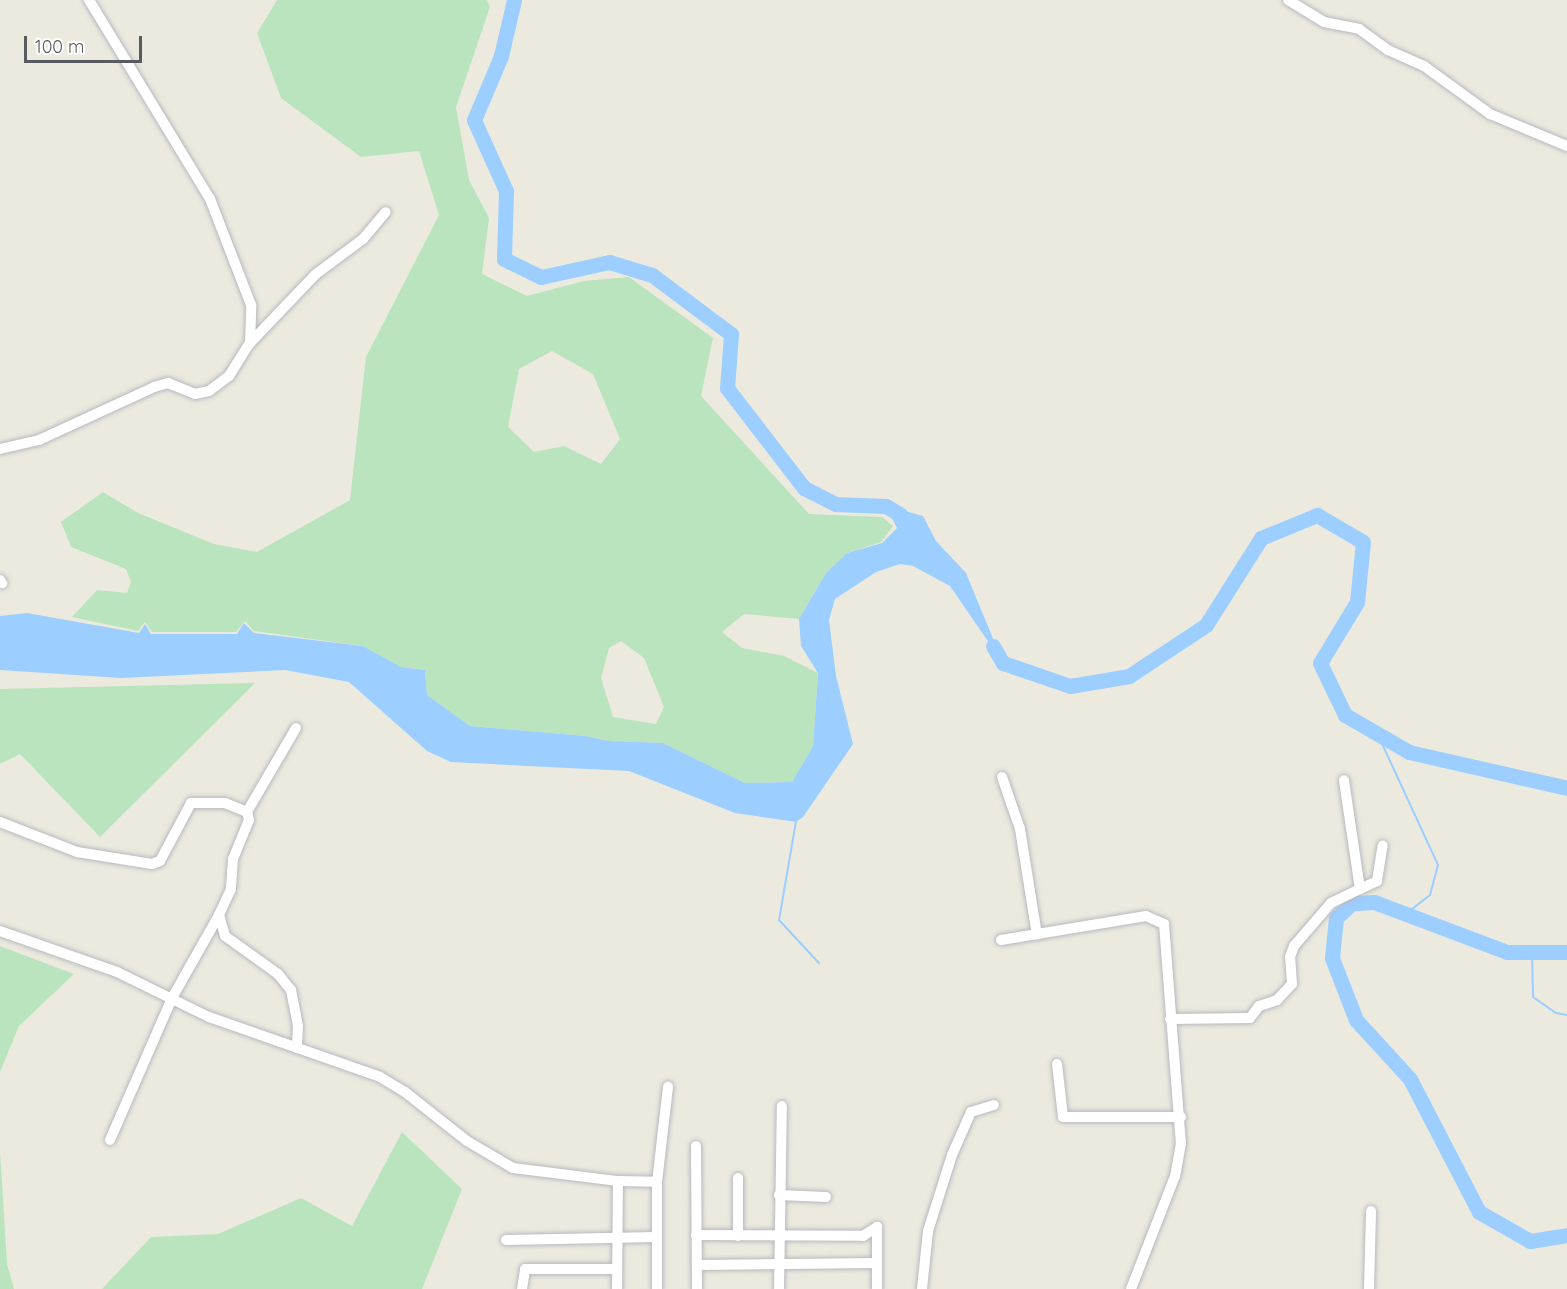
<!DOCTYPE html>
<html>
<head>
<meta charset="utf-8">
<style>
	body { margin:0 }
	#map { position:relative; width:1567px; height:1289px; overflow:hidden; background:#eceadf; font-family:Quicksand,sans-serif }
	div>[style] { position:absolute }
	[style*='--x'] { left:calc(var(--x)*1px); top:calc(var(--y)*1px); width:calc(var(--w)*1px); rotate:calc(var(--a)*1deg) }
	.green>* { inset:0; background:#bae4bd }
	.water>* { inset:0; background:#9cceff }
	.stream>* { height:2px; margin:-1px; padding:0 1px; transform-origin:1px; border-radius:1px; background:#9cceff }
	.river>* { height:15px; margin:-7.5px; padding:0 7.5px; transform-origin:7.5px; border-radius:7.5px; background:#9cceff }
	.roads { filter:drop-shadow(0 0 2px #b7b9bf) drop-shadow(0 0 2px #b7b9bf) }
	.minor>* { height:10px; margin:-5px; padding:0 5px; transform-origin:5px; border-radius:5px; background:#fff }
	span { translate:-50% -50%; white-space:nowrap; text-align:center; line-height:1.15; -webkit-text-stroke:6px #fff; paint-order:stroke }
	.scale { position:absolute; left:24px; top:36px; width:118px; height:27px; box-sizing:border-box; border:3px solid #585b61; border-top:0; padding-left:8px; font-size:18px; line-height:21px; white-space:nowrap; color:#585b61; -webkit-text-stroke:4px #fff; paint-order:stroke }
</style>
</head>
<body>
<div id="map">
	<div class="green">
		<i style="clip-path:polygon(evenodd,277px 0,487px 0,490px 7px,456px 107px,469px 180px,489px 218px,482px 274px,527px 296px,584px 281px,629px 277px,713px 338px,701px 396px,809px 514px,882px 517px,893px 526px,881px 542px,847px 553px,826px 573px,799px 619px,744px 614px,722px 632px,742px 648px,784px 656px,818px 673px,813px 746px,792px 782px,745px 783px,663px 743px,609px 741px,585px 736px,470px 726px,427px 695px,425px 670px,401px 667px,363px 646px,254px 631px,245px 621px,236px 632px,152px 632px,145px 622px,138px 631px,72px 617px,97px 590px,127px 593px,131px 582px,126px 569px,71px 547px,61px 522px,103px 492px,138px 513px,214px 544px,257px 552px,350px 500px,366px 357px,439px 215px,419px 151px,361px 157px,281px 98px,257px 33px,277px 0,552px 351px,593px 374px,620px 439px,601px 464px,564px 446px,534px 452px,508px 427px,519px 369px,552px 351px,277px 0,621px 641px,644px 658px,664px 707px,656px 724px,613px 717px,601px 678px,609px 648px,621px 641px)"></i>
		<i style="clip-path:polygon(255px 683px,100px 837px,20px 754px,0 764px,0 689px)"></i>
		<i style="clip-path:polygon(0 946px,74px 974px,19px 1026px,0 1072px)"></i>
		<i style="clip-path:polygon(402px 1132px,462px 1189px,422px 1289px,102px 1289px,151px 1237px,218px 1234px,301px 1198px,352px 1226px)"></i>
		<i style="clip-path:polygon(0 1151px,7px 1264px,14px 1289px,0 1289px)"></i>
	</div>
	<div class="water">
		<i style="clip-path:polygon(886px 506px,923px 516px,936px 541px,966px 573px,1003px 663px,950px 586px,913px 566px,900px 564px,876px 572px,835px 599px,829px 620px,836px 676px,853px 744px,803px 817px,796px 822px,735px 813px,629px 771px,451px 762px,427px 751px,349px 682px,285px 670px,121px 678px,0 670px,0 616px,27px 613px,139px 633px,145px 624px,151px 634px,237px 634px,244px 623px,254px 633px,363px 646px,401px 667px,425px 670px,427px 695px,470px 726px,585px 736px,609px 741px,663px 743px,745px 783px,792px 782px,813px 746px,818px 673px,801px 646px,799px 619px,826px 573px,847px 553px,882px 543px,897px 528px)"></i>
	</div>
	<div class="stream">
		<i style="--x:1378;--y:735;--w:143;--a:65.2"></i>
		<i style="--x:1438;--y:865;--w:31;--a:105"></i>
		<i style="--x:1430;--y:895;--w:29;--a:142"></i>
		<i style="--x:796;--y:821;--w:100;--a:99.7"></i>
		<i style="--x:779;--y:920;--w:59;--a:47.1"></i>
		<i style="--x:1532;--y:952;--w:45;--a:88.7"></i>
		<i style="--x:1533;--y:997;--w:28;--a:35"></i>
		<i style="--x:1556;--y:1013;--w:11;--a:10"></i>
	</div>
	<div class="river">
		<i style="--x:514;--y:0;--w:57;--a:103.1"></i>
		<i style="--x:501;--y:56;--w:69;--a:112.9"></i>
		<i style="--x:474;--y:120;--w:78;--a:65.7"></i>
		<i style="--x:506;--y:191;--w:68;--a:91.7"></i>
		<i style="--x:504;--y:259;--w:41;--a:25.9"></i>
		<i style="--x:541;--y:277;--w:70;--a:-12.4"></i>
		<i style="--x:609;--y:262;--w:45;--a:16.8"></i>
		<i style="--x:652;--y:275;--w:99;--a:36.8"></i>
		<i style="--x:731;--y:334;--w:54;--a:94.2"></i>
		<i style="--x:727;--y:388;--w:126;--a:52.4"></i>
		<i style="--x:804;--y:488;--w:35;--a:27"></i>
		<i style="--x:835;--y:504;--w:51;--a:2.2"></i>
		<i style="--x:886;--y:506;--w:17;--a:31"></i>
		<i style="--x:993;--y:646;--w:20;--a:60"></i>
		<i style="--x:1003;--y:663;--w:71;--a:18.9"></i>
		<i style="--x:1070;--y:686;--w:60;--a:-9.6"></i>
		<i style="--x:1129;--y:676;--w:92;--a:-33.5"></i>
		<i style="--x:1206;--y:625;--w:103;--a:-57.7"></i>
		<i style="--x:1261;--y:538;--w:61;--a:-22.3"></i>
		<i style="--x:1317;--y:515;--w:53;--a:30.4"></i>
		<i style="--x:1363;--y:542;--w:60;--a:95.7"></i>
		<i style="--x:1357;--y:602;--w:71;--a:121.2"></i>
		<i style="--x:1320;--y:663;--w:58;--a:64.3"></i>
		<i style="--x:1345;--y:715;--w:74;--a:30"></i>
		<i style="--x:1409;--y:752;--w:162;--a:12.8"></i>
		<i style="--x:1567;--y:952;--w:60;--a:180"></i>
		<i style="--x:1507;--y:952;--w:142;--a:-159.4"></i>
		<i style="--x:1374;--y:902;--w:22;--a:177"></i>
		<i style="--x:1352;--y:903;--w:22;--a:137"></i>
		<i style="--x:1336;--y:918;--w:40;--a:95.7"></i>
		<i style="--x:1332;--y:958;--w:66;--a:68.8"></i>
		<i style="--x:1356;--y:1020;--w:80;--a:47.5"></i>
		<i style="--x:1410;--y:1079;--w:150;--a:62.6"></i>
		<i style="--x:1479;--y:1212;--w:59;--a:29.6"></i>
		<i style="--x:1530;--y:1241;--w:37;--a:-9"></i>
	</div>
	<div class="roads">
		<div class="minor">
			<i style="--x:1288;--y:0;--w:42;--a:31.4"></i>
			<i style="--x:1324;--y:22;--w:36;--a:11"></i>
			<i style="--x:1359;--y:29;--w:36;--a:36"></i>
			<i style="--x:1388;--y:50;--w:39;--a:24"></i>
			<i style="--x:1424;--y:66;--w:82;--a:36"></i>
			<i style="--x:1490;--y:114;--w:83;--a:22.6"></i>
			<i style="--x:250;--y:343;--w:95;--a:-46.3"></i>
			<i style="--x:316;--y:274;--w:59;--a:-36.7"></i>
			<i style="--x:363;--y:239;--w:35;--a:-50"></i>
			<i style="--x:0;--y:449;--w:40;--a:-13"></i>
			<i style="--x:39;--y:440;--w:127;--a:-24.7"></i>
			<i style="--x:154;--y:387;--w:15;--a:-16"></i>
			<i style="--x:168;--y:383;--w:29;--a:22"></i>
			<i style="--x:195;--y:394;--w:14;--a:-12"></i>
			<i style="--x:209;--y:391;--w:25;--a:-37"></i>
			<i style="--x:229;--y:376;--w:39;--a:-58"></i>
			<i style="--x:250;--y:343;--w:38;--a:-88"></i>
			<i style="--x:251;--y:305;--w:114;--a:-111.1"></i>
			<i style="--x:210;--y:199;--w:233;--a:-121.3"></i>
			<i style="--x:0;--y:580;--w:4;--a:56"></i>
			<i style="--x:296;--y:728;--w:97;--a:120.3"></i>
			<i style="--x:247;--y:812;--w:8;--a:76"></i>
			<i style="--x:249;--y:820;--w:42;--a:112.3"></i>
			<i style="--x:233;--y:859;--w:30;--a:94"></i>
			<i style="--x:231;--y:889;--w:29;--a:115"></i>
			<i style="--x:219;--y:915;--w:22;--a:74"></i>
			<i style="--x:225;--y:936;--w:65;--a:35.6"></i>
			<i style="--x:278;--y:974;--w:21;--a:51"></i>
			<i style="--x:291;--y:990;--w:37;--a:79"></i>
			<i style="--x:298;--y:1026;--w:22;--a:93"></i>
			<i style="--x:1002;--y:777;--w:55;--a:70.9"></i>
			<i style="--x:1020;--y:829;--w:107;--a:80.9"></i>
			<i style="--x:0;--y:822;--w:83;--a:21.3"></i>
			<i style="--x:77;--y:852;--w:76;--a:9.1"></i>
			<i style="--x:152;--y:864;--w:9;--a:-21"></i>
			<i style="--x:160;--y:861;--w:66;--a:-61.9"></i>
			<i style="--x:191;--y:803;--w:34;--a:0"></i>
			<i style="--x:225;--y:803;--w:24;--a:22"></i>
			<i style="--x:1360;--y:889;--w:19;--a:-25"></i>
			<i style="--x:1377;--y:881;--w:36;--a:-81"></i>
			<i style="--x:0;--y:931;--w:124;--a:19.3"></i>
			<i style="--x:117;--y:972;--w:102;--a:26.1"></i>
			<i style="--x:209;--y:1017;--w:181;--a:19.3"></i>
			<i style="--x:380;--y:1077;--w:29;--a:31"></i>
			<i style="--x:405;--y:1092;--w:79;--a:38.3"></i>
			<i style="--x:467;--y:1141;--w:53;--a:30.4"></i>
			<i style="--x:513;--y:1168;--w:106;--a:7.1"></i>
			<i style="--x:618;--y:1181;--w:39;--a:1"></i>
			<i style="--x:1001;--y:940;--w:147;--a:-9.4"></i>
			<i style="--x:1146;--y:916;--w:20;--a:24"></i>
			<i style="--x:1164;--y:924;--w:220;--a:85.6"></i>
			<i style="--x:1181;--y:1143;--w:34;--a:100"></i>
			<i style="--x:1175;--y:1176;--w:121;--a:111.3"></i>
			<i style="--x:1170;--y:1019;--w:80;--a:-0.7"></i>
			<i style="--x:1250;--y:1018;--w:15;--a:-53"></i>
			<i style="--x:1259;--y:1006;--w:19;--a:-18"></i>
			<i style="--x:1277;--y:1000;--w:22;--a:-47"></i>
			<i style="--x:1292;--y:984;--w:27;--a:-94"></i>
			<i style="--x:1290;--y:957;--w:12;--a:-70"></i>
			<i style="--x:1294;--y:946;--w:57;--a:-49.3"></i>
			<i style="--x:1331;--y:903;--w:32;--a:-26"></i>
			<i style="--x:1360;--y:889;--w:110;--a:-98.4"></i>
			<i style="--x:1057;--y:1064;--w:53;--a:83.5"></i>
			<i style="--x:1063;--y:1117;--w:118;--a:0"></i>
			<i style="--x:110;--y:1140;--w:155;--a:-66.4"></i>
			<i style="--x:172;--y:998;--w:95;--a:-60.5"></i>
			<i style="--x:696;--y:1146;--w:143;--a:89.6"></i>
			<i style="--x:738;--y:1178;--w:58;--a:90"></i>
			<i style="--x:779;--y:1195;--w:47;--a:2.4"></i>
			<i style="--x:696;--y:1235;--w:167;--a:0.3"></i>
			<i style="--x:863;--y:1236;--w:17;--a:-33"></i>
			<i style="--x:506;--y:1240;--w:151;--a:-1.1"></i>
			<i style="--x:697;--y:1265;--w:180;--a:-0.6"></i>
			<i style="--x:522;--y:1289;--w:20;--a:-81"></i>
			<i style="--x:525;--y:1269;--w:92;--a:0"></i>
			<i style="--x:617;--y:1289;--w:108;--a:-89.5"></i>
			<i style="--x:657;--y:1289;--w:107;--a:-90"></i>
			<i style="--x:657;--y:1182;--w:96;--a:-83.4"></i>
			<i style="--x:779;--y:1289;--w:183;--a:-89.1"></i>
			<i style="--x:877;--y:1289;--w:62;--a:-90"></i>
			<i style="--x:922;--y:1289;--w:58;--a:-84.1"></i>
			<i style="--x:928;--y:1231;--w:80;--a:-72.5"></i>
			<i style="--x:952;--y:1155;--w:47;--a:-66.2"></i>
			<i style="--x:971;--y:1112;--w:24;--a:-17"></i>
			<i style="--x:1369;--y:1289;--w:78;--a:-88.5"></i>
		</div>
	</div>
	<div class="scale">100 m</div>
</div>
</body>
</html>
